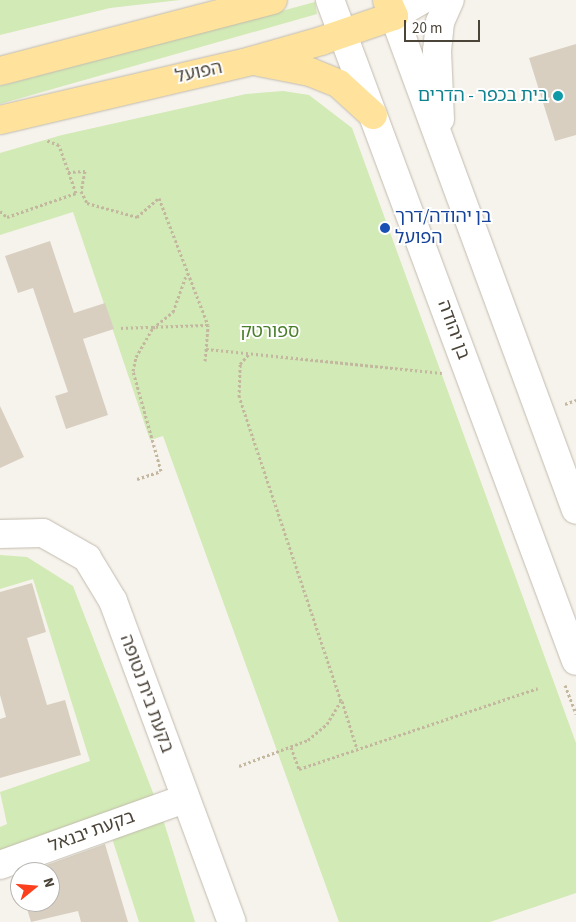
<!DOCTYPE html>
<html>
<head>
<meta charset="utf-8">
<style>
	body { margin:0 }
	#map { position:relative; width:576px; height:922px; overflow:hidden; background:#f6f3ec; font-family:"Source Sans 3","Noto Sans Hebrew",sans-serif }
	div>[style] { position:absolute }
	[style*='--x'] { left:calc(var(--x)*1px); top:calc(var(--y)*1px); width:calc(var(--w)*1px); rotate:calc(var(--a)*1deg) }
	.green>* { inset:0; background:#d2eab5 }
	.building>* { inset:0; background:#d8cfc1 }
	.path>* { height:3px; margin-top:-1.5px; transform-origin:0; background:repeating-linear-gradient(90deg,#c4b79f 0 2.5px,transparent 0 5px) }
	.roads { filter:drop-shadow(0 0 1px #c2bbae) drop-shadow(0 0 1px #c2bbae) }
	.minor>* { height:28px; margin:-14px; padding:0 14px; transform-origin:14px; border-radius:14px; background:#fff }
	.major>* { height:28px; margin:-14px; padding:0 14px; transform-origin:14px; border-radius:14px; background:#ffe39c }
	.dots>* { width:14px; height:14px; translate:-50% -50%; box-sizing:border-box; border:2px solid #fff; border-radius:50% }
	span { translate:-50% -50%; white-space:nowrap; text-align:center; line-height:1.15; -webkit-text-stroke:4px #fff; paint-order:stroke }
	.street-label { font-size:18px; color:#4b4439 }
	.culture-label { font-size:18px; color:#0d838f }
	.right { translate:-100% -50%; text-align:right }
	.transit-label { font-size:18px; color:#164399 }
	.left { translate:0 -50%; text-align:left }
	.park-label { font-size:18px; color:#4a7f2a }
	.north { position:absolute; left:10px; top:862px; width:50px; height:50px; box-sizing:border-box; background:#fff; border:1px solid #b7b4b0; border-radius:50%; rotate:73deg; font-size:14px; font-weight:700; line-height:20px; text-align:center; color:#4b4439 }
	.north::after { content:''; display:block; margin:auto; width:18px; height:22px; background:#fc3f1d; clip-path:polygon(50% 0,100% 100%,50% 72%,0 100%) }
	.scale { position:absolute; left:404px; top:20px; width:76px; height:22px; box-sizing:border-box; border:2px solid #4b4439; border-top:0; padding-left:6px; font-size:15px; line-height:18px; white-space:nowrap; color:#4b4439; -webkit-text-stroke:4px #fff; paint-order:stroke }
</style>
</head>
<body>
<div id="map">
	<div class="green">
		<i style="clip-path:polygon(0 0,180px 0,110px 8px,0 35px)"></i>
		<i style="clip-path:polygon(315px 2px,317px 14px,0 104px,0 86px)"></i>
		<i style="clip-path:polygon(283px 91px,309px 95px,352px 128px,576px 743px,576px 893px,490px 922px,339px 922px,163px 436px,150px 440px,73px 212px,0 235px,0 153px,62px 135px,246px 94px)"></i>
		<i style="clip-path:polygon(0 555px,27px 557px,73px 586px,162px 816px,195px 922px,139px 922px,110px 832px,0 872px,0 827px,7px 824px,0 792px,90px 761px,33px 579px,0 589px)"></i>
	</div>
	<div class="building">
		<i style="clip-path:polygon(576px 44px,576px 135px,555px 141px,529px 58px)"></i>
		<i style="clip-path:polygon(50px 241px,74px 313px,105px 303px,114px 329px,83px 339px,108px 415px,66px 429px,55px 396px,68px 392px,33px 288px,18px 293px,5px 256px)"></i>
		<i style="clip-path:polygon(0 406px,24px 457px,0 468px)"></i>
		<i style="clip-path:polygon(32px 583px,46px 632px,27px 638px,47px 705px,65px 700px,81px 755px,0 778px,0 719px,6px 717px,0 695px,0 592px)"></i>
		<i style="clip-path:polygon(105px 844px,128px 922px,81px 922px,78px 911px,31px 922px,25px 902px,50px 902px,50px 872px,27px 872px)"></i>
	</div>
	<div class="path">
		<i style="--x:68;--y:172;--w:17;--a:-3"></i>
		<i style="--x:85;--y:171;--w:20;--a:101"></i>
		<i style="--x:81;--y:191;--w:13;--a:63"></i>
		<i style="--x:87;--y:203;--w:52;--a:15.6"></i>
		<i style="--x:137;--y:217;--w:29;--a:-41"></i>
		<i style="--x:159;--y:198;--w:136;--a:68.9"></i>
		<i style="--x:208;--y:325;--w:89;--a:178.1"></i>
		<i style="--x:0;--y:211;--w:9;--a:41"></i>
		<i style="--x:7;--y:217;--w:73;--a:-19.2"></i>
		<i style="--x:76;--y:193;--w:51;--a:-109.5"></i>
		<i style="--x:59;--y:145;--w:14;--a:-159"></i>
		<i style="--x:206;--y:349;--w:237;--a:5.8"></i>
		<i style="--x:205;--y:361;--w:36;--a:-85"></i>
		<i style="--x:565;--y:404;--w:12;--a:-20"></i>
		<i style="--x:137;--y:479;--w:25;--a:-18"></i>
		<i style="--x:161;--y:471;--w:104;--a:-105.6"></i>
		<i style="--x:133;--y:371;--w:14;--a:-78"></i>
		<i style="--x:136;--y:357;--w:34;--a:-60"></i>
		<i style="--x:153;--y:328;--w:26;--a:-39"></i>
		<i style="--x:173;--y:312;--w:41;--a:-70.3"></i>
		<i style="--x:565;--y:685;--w:31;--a:69"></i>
		<i style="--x:342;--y:701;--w:50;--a:72.6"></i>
		<i style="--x:291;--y:747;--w:23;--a:70"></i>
		<i style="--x:299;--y:769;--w:252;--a:-18.7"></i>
		<i style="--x:239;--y:766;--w:74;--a:-20.6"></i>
		<i style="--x:308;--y:740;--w:25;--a:-40"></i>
		<i style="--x:327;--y:724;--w:27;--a:-59"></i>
		<i style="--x:341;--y:701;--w:321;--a:-108.5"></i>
		<i style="--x:239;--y:397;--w:33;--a:-88"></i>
		<i style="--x:240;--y:364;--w:13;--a:-48"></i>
	</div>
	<div class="roads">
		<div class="minor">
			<i style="--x:330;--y:0;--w:705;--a:69.59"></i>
			<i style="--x:422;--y:0;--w:32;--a:150"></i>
			<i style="--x:394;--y:16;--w:526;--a:69.78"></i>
			<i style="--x:440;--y:119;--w:68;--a:-92.5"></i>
			<i style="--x:437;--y:51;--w:29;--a:-84"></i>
			<i style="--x:440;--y:22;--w:24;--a:-66"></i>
			<i style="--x:0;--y:534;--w:43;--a:-1.3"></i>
			<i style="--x:43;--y:533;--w:51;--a:29.6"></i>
			<i style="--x:87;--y:558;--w:50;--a:58.8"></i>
			<i style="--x:113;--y:601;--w:342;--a:69.7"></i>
			<i style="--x:0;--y:865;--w:195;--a:-19.7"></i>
		</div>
		<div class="major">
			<i style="--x:259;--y:62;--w:52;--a:11.1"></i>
			<i style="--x:310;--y:72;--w:31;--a:22"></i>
			<i style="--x:339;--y:84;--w:46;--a:42.4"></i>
			<i style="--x:0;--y:71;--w:282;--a:-14.6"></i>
			<i style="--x:0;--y:120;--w:258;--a:-13.2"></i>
			<i style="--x:251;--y:61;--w:73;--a:-15.9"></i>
			<i style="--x:321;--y:41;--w:77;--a:-18.9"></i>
			<i style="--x:394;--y:16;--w:17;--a:-114"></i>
		</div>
	</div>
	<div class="dots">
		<i style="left:558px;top:96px;background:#0f9aa8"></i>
		<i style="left:385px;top:228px;background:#1a4fb4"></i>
	</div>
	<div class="street-label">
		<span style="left:199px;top:73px;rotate:-12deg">הפועל</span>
		<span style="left:453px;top:330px;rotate:70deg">בן יהודה</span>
		<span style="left:146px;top:694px;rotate:70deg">בקעת בית נטופה</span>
		<span style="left:92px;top:832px;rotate:-20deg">בקעת יבנאל</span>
	</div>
	<div class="culture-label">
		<span class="right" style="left:548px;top:96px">בית בכפר - הדרים</span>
	</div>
	<div class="transit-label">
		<span class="left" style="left:395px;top:228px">בן יהודה/דרך<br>הפועל</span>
	</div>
	<div class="park-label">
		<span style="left:270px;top:332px">ספורטק</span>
	</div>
	<div class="north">N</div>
	<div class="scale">20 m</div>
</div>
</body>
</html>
